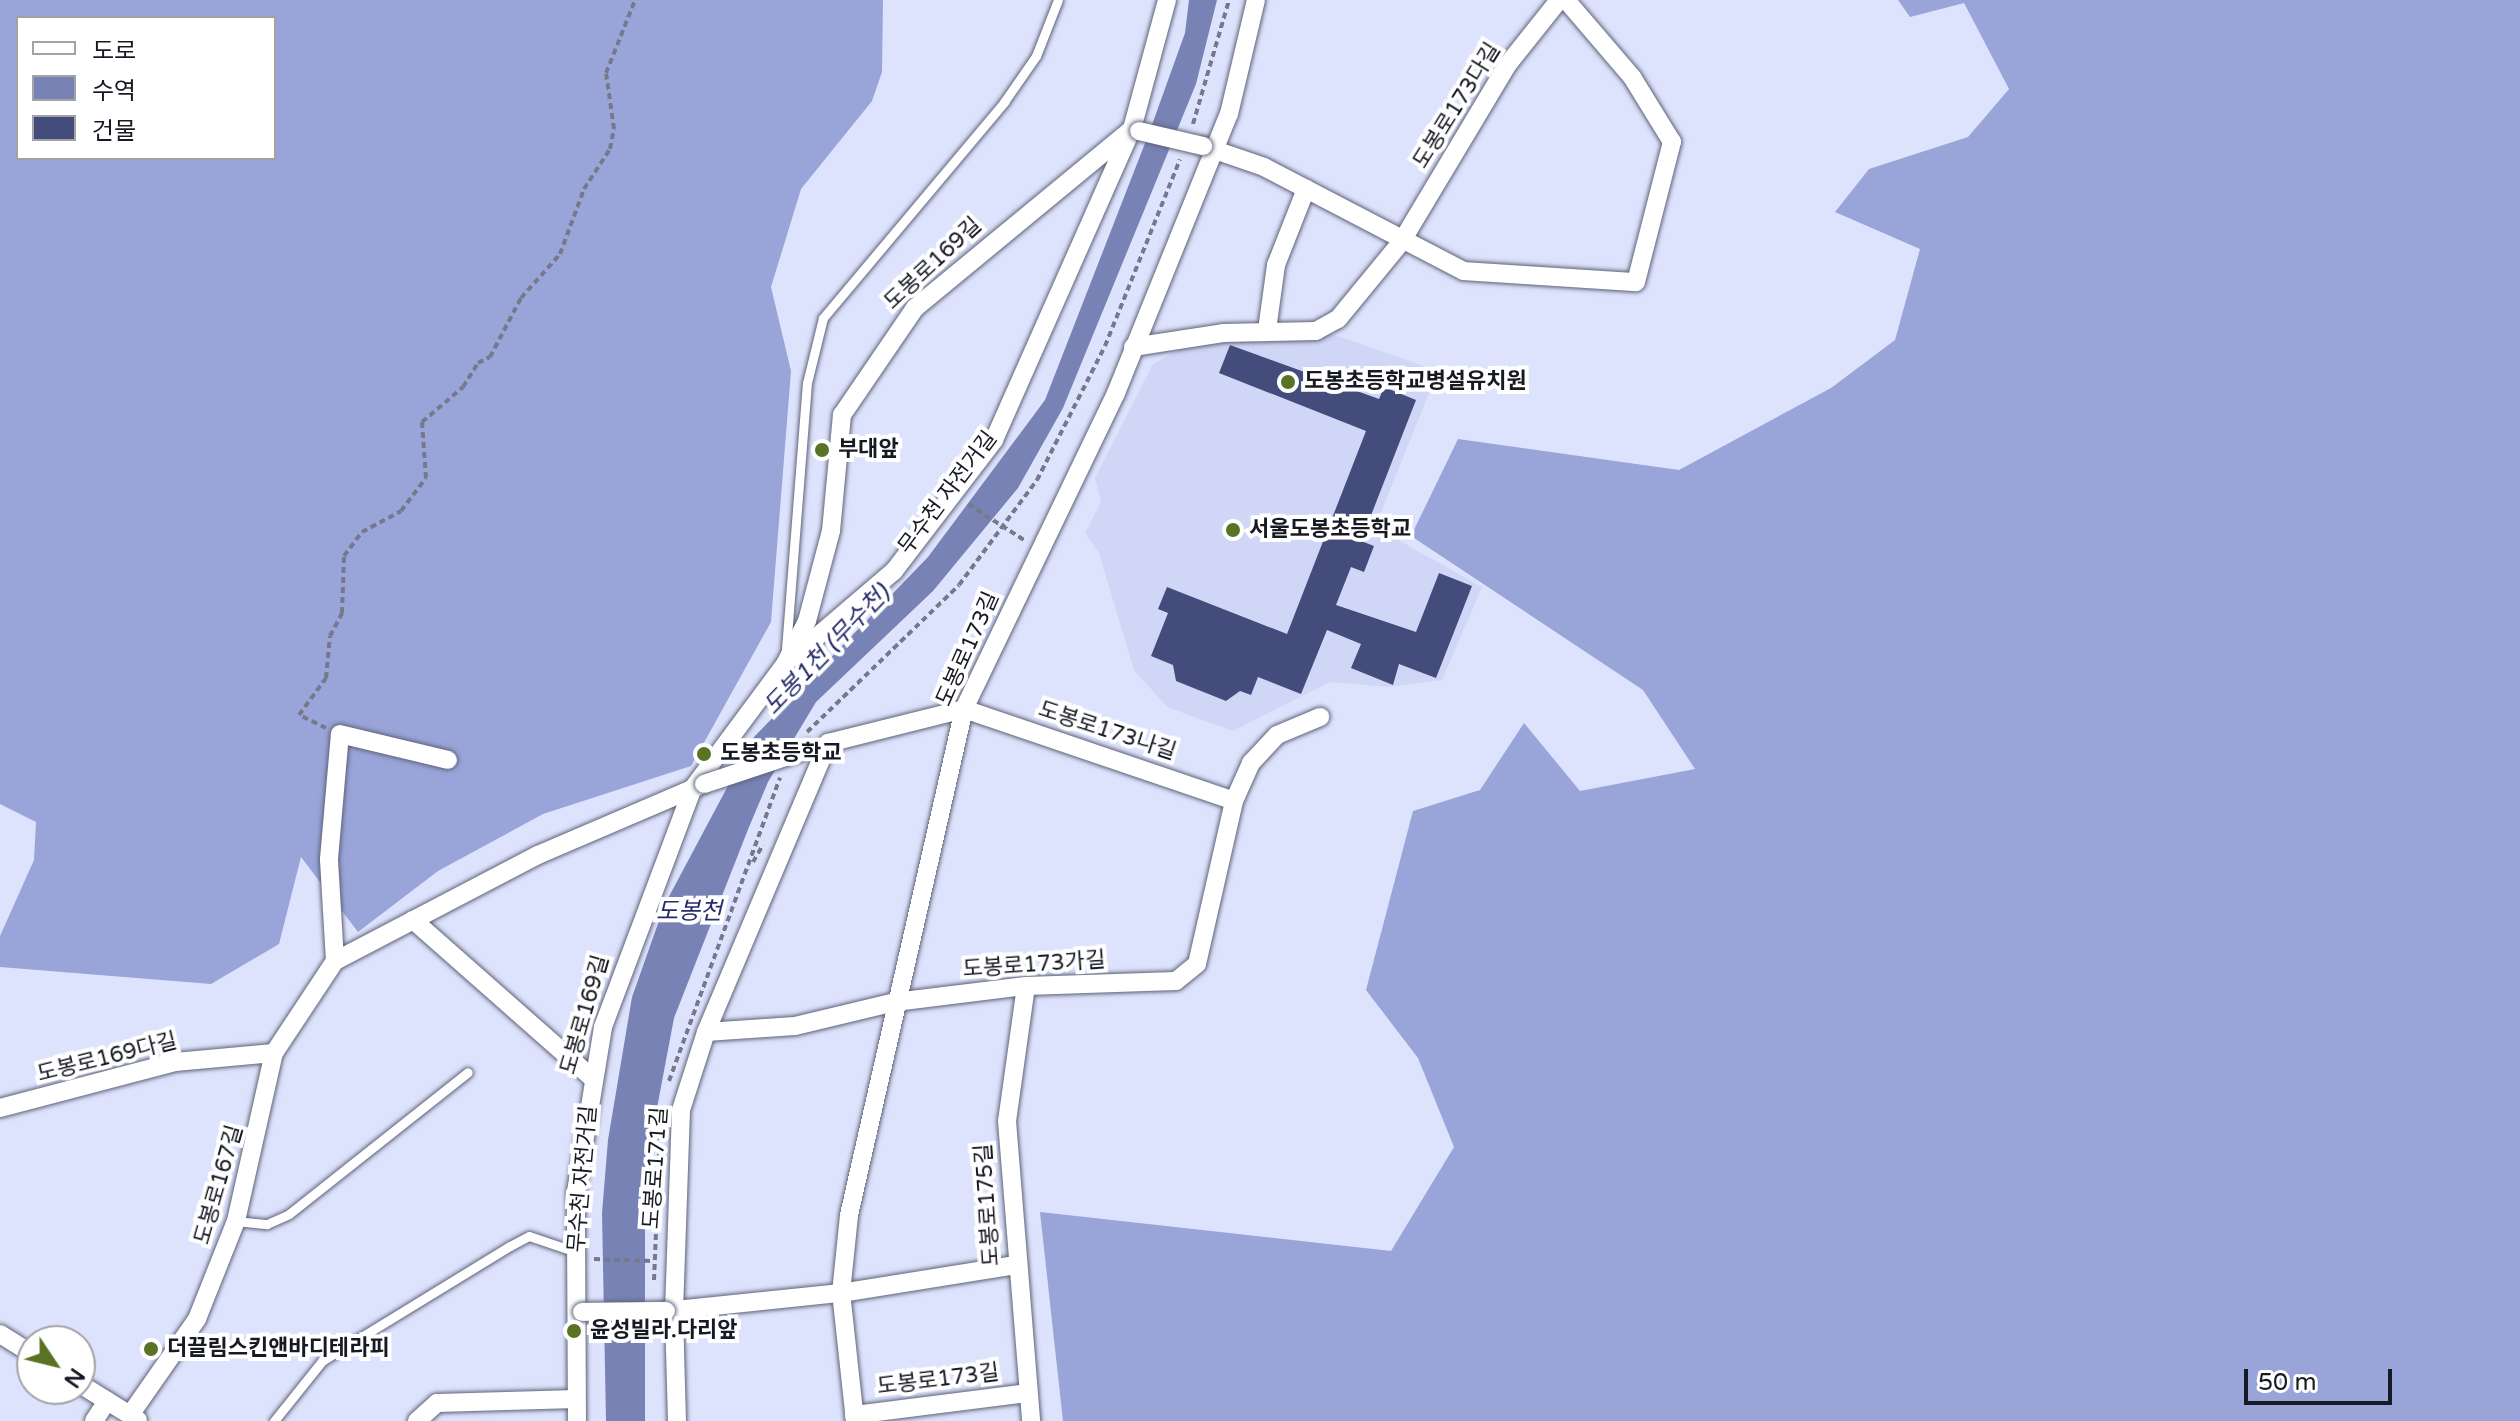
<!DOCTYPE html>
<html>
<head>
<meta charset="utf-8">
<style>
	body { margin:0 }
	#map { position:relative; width:2520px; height:1421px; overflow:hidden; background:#dde3fc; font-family:"Varela Round","Noto Sans KR",sans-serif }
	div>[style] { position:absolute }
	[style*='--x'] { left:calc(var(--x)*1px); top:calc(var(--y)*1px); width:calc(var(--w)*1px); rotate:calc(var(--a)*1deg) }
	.built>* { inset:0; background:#cfd6f6 }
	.forest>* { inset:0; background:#99a4d9 }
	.water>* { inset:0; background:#7882b5 }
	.building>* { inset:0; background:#444c7b }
	.path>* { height:4px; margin-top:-2px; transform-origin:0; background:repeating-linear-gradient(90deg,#75798a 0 6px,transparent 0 10px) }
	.roads { filter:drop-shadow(0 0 2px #5e6379) drop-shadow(0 0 2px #5e6379) }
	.service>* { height:9px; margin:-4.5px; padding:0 4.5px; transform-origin:4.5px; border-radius:4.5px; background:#fff }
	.minor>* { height:18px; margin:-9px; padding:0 9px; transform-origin:9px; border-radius:9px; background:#fff }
	.bridges { filter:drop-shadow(0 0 2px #5e6379) drop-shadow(0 0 2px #5e6379) }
	.minor-bridge>* { height:18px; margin:-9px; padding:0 9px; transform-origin:9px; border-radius:9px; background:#fff }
	.dots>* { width:22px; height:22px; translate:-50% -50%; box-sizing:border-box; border:4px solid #fff; border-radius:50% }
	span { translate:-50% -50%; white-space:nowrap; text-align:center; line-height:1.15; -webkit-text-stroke:8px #fff; paint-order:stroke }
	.street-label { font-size:22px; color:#181a23 }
	.poi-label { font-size:22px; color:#181a23; font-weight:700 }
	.left { translate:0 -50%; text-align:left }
	.water-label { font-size:24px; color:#262b6a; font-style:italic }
	.legend { position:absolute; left:16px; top:16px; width:260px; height:144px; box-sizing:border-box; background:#fff; border:2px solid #a3a3a7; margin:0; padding:10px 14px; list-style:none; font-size:24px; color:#181a23 }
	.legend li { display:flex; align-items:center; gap:16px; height:40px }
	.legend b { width:40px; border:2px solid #a3a3a7 }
	.north { position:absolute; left:16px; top:1325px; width:80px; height:80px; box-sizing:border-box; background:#fff; border:2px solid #a3a3a7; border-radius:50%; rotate:125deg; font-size:22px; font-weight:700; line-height:32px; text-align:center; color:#181a23 }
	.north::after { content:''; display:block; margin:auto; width:28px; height:36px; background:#597224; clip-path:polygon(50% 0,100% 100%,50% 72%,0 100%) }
	.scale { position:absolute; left:2244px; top:1369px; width:148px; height:36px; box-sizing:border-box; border:4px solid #181a23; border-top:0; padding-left:10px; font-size:24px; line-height:28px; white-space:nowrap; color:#181a23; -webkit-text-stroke:6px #fff; paint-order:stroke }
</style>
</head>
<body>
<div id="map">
	<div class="built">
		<i style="clip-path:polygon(1241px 334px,1335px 335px,1438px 371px,1375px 527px,1482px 587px,1442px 680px,1389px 687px,1330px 682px,1233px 731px,1167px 707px,1134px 670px,1099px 553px,1085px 533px,1101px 502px,1095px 478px,1153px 364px,1184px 347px)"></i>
	</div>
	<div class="forest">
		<i style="clip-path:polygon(evenodd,0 0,883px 0,882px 72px,872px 101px,801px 189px,771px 287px,791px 371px,771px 622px,691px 766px,543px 814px,438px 871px,358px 932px,301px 857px,279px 944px,211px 984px,0 967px,0 936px,34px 860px,36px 822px,0 804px,0 0,18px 18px,274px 18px,274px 158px,18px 158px,18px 18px)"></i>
		<i style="clip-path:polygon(1898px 0,2520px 0,2520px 1421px,1063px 1421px,1040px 1212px,1391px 1251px,1454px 1147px,1418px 1058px,1366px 990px,1413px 811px,1480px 790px,1524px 723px,1580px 791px,1695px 769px,1643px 690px,1411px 536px,1458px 439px,1679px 470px,1831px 388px,1895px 340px,1920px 249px,1835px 212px,1869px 169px,1968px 137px,2009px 89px,1964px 3px,1910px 17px)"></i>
	</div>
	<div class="water">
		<i style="clip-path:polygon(1189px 0,1217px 0,1196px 84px,1063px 408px,1018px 488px,933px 591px,816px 702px,768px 782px,749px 827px,674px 1018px,657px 1108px,645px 1212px,645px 1421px,606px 1421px,602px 1213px,608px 1140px,632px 997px,665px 904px,754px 737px,928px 557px,1045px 400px,1149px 133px,1185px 33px)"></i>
	</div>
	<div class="building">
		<i style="clip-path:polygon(1230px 345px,1379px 399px,1384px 387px,1416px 400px,1361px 541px,1374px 546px,1364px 572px,1351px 567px,1336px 605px,1416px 632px,1439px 573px,1472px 586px,1436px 678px,1399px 664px,1393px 685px,1351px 668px,1361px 644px,1327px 630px,1301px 694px,1258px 677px,1251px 695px,1240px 691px,1226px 701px,1176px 681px,1173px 665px,1151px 656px,1168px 613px,1158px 609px,1167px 587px,1287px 634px,1366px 431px,1219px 373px)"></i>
	</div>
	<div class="path">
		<i style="--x:1193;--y:124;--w:129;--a:-73.8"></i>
		<i style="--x:968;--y:504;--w:67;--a:32.7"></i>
		<i style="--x:326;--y:728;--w:30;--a:-154"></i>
		<i style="--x:299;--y:715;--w:46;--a:-53.9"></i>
		<i style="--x:326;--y:678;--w:42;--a:-84.6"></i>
		<i style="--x:330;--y:636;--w:26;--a:-62"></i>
		<i style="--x:342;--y:613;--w:57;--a:-88"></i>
		<i style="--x:344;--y:556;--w:30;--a:-53"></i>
		<i style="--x:362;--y:532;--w:44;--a:-28.3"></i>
		<i style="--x:401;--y:511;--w:41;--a:-52.9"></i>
		<i style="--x:426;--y:478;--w:56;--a:-94.1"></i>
		<i style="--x:422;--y:422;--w:54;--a:-40.5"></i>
		<i style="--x:463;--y:387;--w:28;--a:-58"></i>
		<i style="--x:478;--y:363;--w:13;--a:-27"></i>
		<i style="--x:490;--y:357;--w:67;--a:-62.3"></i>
		<i style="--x:521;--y:298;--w:59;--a:-48.4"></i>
		<i style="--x:560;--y:254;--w:69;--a:-69.7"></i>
		<i style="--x:584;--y:189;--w:48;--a:-57"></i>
		<i style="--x:610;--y:149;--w:20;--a:-79"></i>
		<i style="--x:614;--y:129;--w:57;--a:-98.1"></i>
		<i style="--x:606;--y:73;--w:79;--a:-68.3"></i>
		<i style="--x:807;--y:732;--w:211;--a:-44"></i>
		<i style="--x:959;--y:585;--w:131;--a:-53.4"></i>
		<i style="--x:1037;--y:480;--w:150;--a:-63.1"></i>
		<i style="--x:1105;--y:346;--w:201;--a:-68.1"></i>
		<i style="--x:753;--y:862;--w:20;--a:-60"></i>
		<i style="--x:669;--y:1081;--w:323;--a:-69.9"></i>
		<i style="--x:594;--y:1259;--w:59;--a:1.9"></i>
		<i style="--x:654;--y:1280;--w:143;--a:-87.6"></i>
	</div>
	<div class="roads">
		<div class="service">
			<i style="--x:786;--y:649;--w:267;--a:-85.5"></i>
			<i style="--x:807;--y:383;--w:67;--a:-76.2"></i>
			<i style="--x:823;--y:318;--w:282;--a:-50"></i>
			<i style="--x:1004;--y:102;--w:56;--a:-55.2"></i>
			<i style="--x:1036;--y:56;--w:60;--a:-68.6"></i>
			<i style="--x:236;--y:1221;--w:31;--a:6"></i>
			<i style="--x:267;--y:1224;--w:24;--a:-24"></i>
			<i style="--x:289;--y:1214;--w:228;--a:-38.4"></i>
			<i style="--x:274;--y:1421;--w:77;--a:-51.3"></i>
			<i style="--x:322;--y:1361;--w:220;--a:-31.5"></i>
			<i style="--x:510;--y:1246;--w:21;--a:-28"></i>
			<i style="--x:529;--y:1236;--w:46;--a:18.8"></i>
		</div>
		<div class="minor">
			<i style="--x:1206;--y:147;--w:61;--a:19"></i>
			<i style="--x:1264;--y:167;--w:225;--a:27.5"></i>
			<i style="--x:1464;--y:271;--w:172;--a:3.7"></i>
			<i style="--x:1636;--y:282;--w:145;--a:-75.6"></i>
			<i style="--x:1672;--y:142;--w:76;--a:-121.6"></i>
			<i style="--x:1632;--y:77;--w:101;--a:-130.6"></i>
			<i style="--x:1267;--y:330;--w:66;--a:-82.1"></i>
			<i style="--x:1276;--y:265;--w:82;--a:-68.5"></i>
			<i style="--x:1133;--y:347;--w:91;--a:-8.8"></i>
			<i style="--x:1223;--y:333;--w:93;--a:-1.2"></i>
			<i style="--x:1316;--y:331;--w:25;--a:-29"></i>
			<i style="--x:1338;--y:319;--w:101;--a:-50.6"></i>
			<i style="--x:1402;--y:241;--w:206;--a:-59.1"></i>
			<i style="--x:1508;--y:64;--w:82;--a:-51.4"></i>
			<i style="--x:792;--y:658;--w:134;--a:-40.5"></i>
			<i style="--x:894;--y:571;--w:165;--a:-52.6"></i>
			<i style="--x:994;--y:440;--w:340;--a:-66.1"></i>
			<i style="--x:1132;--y:129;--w:134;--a:-74.8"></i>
			<i style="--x:413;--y:920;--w:237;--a:41.4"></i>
			<i style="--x:335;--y:961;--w:102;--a:-93.4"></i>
			<i style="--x:329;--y:859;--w:125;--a:-85"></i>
			<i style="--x:340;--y:734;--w:111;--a:13.5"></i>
			<i style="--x:1026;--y:986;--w:136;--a:98"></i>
			<i style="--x:1007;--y:1121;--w:301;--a:85.4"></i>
			<i style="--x:706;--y:1032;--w:89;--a:-3.9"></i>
			<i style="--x:795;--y:1026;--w:103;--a:-13.5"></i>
			<i style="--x:895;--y:1002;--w:132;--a:-7"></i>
			<i style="--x:1026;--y:986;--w:150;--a:-1.9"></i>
			<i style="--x:1176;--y:981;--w:27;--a:-39"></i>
			<i style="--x:1197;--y:964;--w:167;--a:-77.2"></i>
			<i style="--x:1234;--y:801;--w:42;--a:-65.9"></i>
			<i style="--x:1251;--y:763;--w:38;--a:-47"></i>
			<i style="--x:1277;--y:735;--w:47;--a:-22.7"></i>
			<i style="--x:0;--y:1108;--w:181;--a:-14.7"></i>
			<i style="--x:175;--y:1062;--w:99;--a:-5.2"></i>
			<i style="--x:666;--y:1311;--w:176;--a:-5.9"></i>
			<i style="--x:841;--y:1293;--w:177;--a:-9.1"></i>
			<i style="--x:0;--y:1334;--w:38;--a:32"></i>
			<i style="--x:80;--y:1384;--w:68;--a:31.8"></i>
			<i style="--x:130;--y:1415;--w:117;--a:-55.1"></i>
			<i style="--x:197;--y:1319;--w:105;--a:-68.3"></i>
			<i style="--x:236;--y:1221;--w:172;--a:-77.3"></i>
			<i style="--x:274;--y:1053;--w:110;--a:-56.5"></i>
			<i style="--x:335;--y:961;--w:229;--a:-27.6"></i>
			<i style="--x:538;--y:855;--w:175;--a:-23.2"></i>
			<i style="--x:854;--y:1415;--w:175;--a:-7.2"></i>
			<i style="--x:94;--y:1421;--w:24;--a:-57"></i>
			<i style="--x:417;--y:1421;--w:27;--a:-42"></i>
			<i style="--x:437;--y:1403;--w:139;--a:-1.6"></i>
			<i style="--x:577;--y:1421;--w:229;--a:-90.3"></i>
			<i style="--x:576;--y:1192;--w:167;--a:-80.7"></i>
			<i style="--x:603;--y:1027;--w:255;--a:-69.4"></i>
			<i style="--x:693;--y:788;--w:154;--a:-53.4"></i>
			<i style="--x:785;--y:664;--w:48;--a:-62.9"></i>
			<i style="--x:807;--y:621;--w:93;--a:-75.1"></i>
			<i style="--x:831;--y:531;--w:117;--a:-84.6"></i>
			<i style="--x:842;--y:415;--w:130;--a:-55.7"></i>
			<i style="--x:915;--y:308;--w:281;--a:-39.5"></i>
			<i style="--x:677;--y:1421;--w:110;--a:-91.6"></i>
			<i style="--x:674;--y:1311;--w:201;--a:-88"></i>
			<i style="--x:681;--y:1110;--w:82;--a:-72.2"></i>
			<i style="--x:706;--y:1032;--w:314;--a:-67.1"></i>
			<i style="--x:828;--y:743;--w:140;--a:-14"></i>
			<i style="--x:964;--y:709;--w:285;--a:18.8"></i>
			<i style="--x:855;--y:1421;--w:129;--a:-96.2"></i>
			<i style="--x:841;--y:1293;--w:78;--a:-84.1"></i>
			<i style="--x:849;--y:1215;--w:519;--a:-77.2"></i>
			<i style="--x:964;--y:709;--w:351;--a:-64.3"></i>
			<i style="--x:1116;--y:393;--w:301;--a:-68"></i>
			<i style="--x:1229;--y:114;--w:117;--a:-76.7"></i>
		</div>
	</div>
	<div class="bridges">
		<div class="minor-bridge">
			<i style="--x:1139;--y:131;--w:66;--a:13.2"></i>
			<i style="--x:704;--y:784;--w:111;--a:-18.4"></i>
			<i style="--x:582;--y:1312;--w:84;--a:-0.7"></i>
		</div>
	</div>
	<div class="dots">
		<i style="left:1288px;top:382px;background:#597224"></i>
		<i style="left:822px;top:450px;background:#597224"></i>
		<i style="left:1233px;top:530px;background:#597224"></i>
		<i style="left:704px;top:754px;background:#597224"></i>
		<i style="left:574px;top:1331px;background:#597224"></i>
		<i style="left:151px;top:1349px;background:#597224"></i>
	</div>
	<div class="street-label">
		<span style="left:1457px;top:106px;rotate:-58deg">도봉로173다길</span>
		<span style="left:933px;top:264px;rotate:-43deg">도봉로169길</span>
		<span style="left:948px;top:493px;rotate:-53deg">무수천 자전거길</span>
		<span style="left:968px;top:649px;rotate:-66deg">도봉로173길</span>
		<span style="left:1107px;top:731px;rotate:18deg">도봉로173나길</span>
		<span style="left:1034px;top:965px;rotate:-4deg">도봉로173가길</span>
		<span style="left:585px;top:1015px;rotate:-74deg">도봉로169길</span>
		<span style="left:107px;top:1058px;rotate:-14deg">도봉로169다길</span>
		<span style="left:656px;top:1168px;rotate:-86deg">도봉로171길</span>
		<span style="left:583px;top:1179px;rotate:-85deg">무수천 자전거길</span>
		<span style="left:219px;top:1185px;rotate:-74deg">도봉로167길</span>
		<span style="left:988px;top:1205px;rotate:-94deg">도봉로175길</span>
		<span style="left:938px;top:1380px;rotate:-7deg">도봉로173길</span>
	</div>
	<div class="poi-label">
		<span class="left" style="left:1304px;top:382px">도봉초등학교병설유치원</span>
		<span class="left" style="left:838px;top:450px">부대앞</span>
		<span class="left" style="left:1249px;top:530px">서울도봉초등학교</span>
		<span class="left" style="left:720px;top:754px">도봉초등학교</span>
		<span class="left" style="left:590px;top:1331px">윤성빌라.다리앞</span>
		<span class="left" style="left:167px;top:1349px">더끌림스킨앤바디테라피</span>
	</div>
	<div class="water-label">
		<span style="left:827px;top:650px;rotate:-46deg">도봉1천 (무수천)</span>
		<span style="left:689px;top:912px">도봉천</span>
	</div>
	<ul class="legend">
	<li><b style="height:10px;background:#fff"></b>도로</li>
	<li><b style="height:22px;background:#7882b5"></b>수역</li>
	<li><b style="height:22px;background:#444c7b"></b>건물</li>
	</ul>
	<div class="north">N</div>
	<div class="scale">50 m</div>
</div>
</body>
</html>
